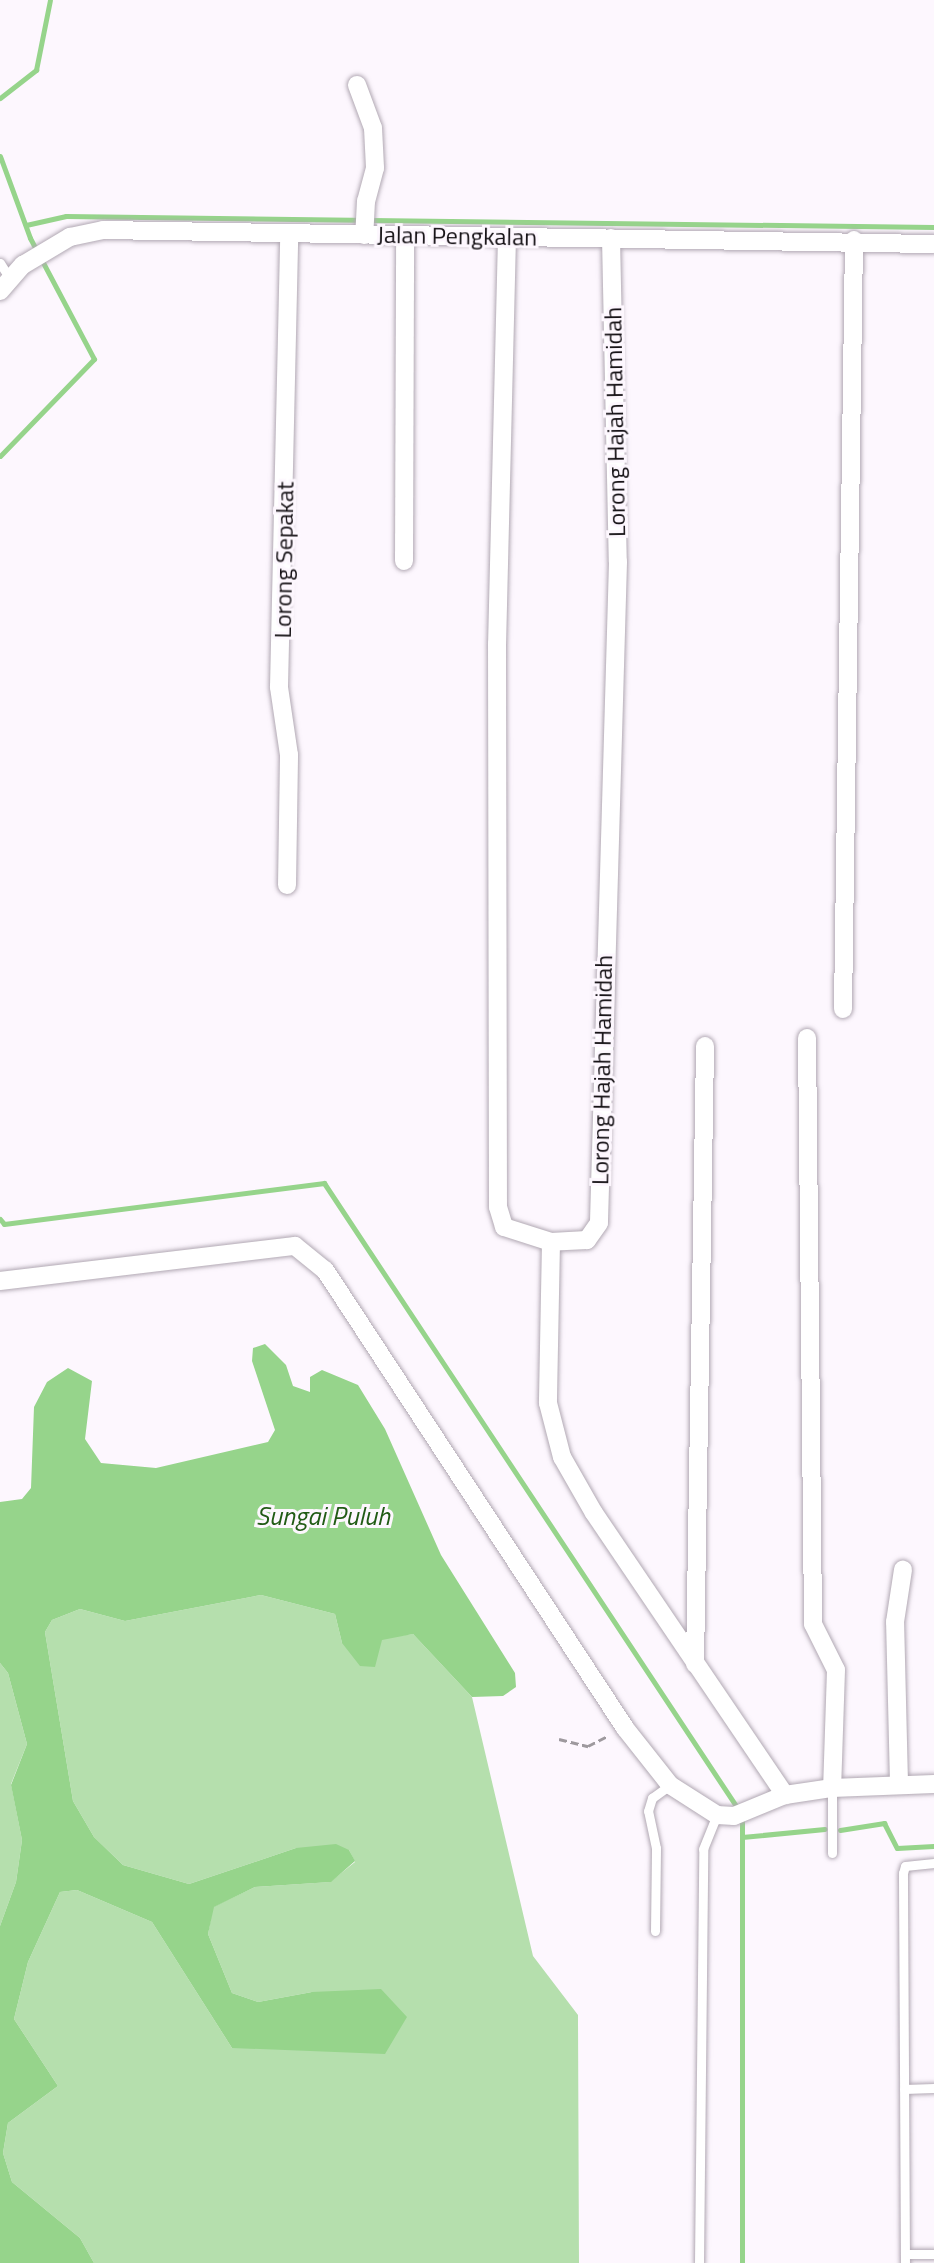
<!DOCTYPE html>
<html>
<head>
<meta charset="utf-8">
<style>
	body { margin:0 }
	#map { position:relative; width:934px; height:2263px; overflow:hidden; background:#fdf7fe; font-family:"Titillium Web",sans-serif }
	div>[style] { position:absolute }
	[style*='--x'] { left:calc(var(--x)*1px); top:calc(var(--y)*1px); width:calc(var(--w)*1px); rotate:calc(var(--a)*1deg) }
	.green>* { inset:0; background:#b5dfad }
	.water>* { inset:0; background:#96d48b }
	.stream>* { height:5px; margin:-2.5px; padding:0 2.5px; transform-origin:2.5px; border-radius:2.5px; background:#96d48b }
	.path>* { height:3px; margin-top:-1.5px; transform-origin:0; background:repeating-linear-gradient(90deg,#9e999e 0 8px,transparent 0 12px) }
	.roads { filter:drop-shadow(0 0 2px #b1a8b3) drop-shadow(0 0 2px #b1a8b3) }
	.service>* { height:9px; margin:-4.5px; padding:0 4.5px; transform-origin:4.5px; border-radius:4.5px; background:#fff }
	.minor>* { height:18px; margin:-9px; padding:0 9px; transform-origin:9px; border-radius:9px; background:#fff }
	span { translate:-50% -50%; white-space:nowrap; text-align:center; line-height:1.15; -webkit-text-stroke:6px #fdf7fe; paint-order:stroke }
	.street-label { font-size:24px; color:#151115 }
	.water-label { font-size:26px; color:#215b15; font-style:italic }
</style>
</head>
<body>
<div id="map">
	<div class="green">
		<i style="clip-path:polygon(261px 1595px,335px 1614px,342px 1643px,413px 1634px,472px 1697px,533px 1956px,578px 2015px,579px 2263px,94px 2263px,80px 2238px,12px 2182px,3px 2153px,8px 2123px,58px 2086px,14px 2019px,28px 1962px,60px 1892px,77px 1890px,152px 1922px,232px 2048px,312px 1992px,258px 2002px,232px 1993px,208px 1934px,213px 1907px,255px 1887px,330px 1882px,355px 1862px,349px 1850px,296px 1848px,189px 1884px,123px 1865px,94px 1837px,73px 1801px,45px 1632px,52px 1620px,80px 1609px,125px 1621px)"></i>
		<i style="clip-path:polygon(0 1663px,8px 1673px,27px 1744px,11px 1784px,22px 1840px,16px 1882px,0 1926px)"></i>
	</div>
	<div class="water">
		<i style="clip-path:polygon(265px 1344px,286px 1365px,293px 1386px,310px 1392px,310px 1377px,322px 1370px,358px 1385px,385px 1429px,441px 1555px,515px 1673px,516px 1687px,503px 1696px,472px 1697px,413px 1634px,382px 1640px,375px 1667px,360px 1666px,342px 1643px,335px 1614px,261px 1595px,125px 1621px,80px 1609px,52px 1620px,45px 1632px,73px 1801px,94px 1837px,123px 1865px,189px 1884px,296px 1848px,336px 1844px,349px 1850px,355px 1861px,331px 1882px,255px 1887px,214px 1907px,208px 1934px,232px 1993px,258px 2002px,312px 1992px,381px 1989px,407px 2017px,385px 2054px,232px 2048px,152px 1922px,77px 1890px,60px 1892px,28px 1962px,14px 2019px,58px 2086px,8px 2123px,3px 2153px,12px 2182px,80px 2238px,94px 2263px,0 2263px,0 1926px,16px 1882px,22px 1840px,11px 1785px,27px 1744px,8px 1673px,0 1663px,0 1502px,22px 1499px,31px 1488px,34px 1407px,47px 1382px,68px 1368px,92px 1381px,85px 1439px,101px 1463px,156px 1468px,268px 1442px,275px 1430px,252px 1361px,253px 1348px)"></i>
	</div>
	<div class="stream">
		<i style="--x:0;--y:98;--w:46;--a:-37.9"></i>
		<i style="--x:36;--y:70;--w:71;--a:-78.7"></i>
		<i style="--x:0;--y:156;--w:87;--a:69.9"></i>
		<i style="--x:30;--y:238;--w:137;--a:62.1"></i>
		<i style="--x:94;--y:359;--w:135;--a:134.1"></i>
		<i style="--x:26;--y:225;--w:41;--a:-12.7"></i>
		<i style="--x:66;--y:216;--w:868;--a:0.73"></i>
		<i style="--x:0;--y:1219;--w:6;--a:51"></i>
		<i style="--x:4;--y:1224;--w:323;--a:-7.3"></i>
		<i style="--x:324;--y:1183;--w:758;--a:56.52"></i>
		<i style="--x:742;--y:1815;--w:448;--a:90"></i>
		<i style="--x:840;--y:1830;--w:45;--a:-9"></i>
		<i style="--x:884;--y:1823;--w:28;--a:63"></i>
		<i style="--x:897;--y:1848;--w:37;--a:-3"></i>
		<i style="--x:742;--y:1837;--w:83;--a:-5.5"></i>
	</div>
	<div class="path">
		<i style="--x:559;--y:1739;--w:30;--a:14"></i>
		<i style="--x:588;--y:1746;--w:22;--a:-27"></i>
	</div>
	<div class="roads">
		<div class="service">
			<i style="--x:0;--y:263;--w:19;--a:58"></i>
			<i style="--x:832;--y:1853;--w:65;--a:-90"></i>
			<i style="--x:655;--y:1931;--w:83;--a:-89.3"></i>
			<i style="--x:656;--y:1848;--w:38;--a:-102"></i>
			<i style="--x:648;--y:1811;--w:14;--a:-73"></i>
			<i style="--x:652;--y:1798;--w:22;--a:-36"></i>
			<i style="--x:904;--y:2089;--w:30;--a:-2"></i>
			<i style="--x:905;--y:2254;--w:29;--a:0"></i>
			<i style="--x:699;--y:2263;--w:414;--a:-89.4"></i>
			<i style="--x:703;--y:1849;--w:37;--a:-68"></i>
			<i style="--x:905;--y:2263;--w:390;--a:-90.3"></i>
			<i style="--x:903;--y:1873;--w:7;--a:-74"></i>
			<i style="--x:905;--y:1866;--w:29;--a:-6"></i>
		</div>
		<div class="minor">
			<i style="--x:357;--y:85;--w:46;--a:69.6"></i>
			<i style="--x:373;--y:128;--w:40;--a:87.1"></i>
			<i style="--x:375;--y:168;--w:34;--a:105"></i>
			<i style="--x:366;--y:201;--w:34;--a:93"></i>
			<i style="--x:507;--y:237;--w:407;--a:91.4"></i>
			<i style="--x:497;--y:644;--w:563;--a:89.9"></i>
			<i style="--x:498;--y:1207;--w:21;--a:73"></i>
			<i style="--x:504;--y:1227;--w:49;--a:17.7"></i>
			<i style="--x:611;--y:238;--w:324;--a:88.8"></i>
			<i style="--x:618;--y:562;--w:661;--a:91.65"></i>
			<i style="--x:599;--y:1223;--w:21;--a:125"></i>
			<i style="--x:587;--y:1240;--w:36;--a:177"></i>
			<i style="--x:551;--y:1242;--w:161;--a:91.1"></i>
			<i style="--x:548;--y:1403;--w:56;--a:75.5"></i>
			<i style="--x:562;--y:1457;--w:64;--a:60.3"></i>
			<i style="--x:594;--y:1513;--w:341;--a:55.9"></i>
			<i style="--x:0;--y:291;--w:35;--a:-49"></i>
			<i style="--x:23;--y:265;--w:55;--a:-30.8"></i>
			<i style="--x:70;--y:237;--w:34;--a:-12"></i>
			<i style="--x:103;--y:230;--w:831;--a:0.97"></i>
			<i style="--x:404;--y:561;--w:325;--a:-89.8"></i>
			<i style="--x:287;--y:885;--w:130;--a:-89.1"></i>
			<i style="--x:289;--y:755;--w:69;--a:-98.4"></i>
			<i style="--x:279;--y:687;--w:453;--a:-88.7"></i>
			<i style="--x:843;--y:1009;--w:769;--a:-89.18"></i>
			<i style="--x:807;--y:1038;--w:586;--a:89.41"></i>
			<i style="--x:813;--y:1624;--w:51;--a:63.4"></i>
			<i style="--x:836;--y:1670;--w:118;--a:91.9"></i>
			<i style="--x:0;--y:1281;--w:297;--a:-6.8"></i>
			<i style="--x:295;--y:1246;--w:38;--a:39"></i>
			<i style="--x:325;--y:1270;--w:548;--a:56.77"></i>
			<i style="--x:625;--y:1728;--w:73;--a:51.7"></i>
			<i style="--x:670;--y:1785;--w:56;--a:32.6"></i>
			<i style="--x:717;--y:1815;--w:17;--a:3"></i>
			<i style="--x:734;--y:1816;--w:55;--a:-22.4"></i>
			<i style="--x:785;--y:1795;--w:48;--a:-8.5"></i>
			<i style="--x:832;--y:1788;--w:102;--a:-2.2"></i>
			<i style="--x:695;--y:1664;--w:618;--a:-89.07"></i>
			<i style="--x:899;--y:1783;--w:161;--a:-91.4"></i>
			<i style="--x:895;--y:1622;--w:53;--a:-81.3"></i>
		</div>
	</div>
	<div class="street-label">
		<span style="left:457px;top:236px;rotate:1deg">Jalan Pengkalan</span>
		<span style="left:615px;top:422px;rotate:-91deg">Lorong Hajah Hamidah</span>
		<span style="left:284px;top:560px;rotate:-89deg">Lorong Sepakat</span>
		<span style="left:602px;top:1070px;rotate:-89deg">Lorong Hajah Hamidah</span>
	</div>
	<div class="water-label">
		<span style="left:323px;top:1516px">Sungai Puluh</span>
	</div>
</div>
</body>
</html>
